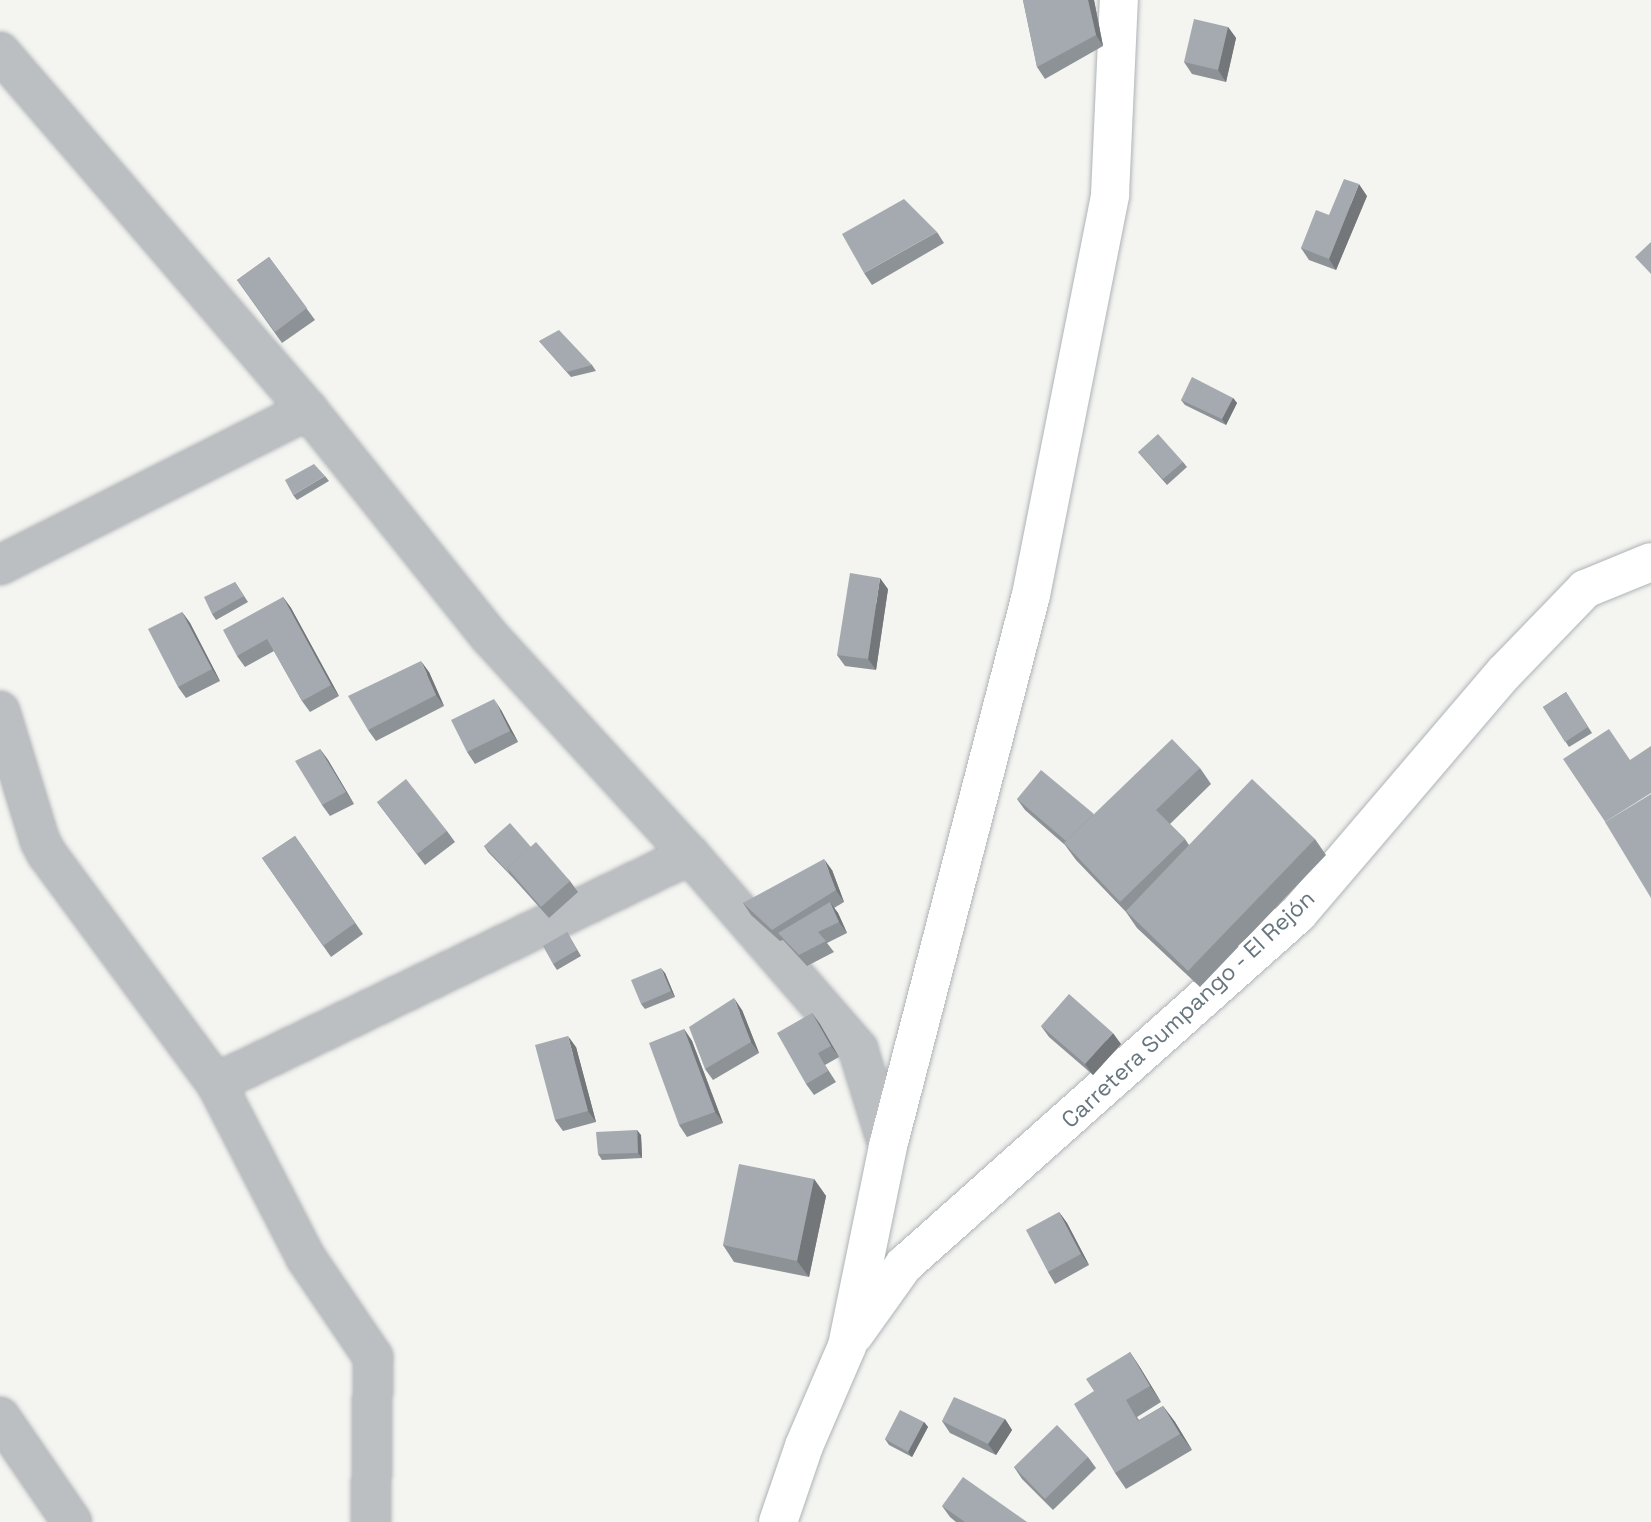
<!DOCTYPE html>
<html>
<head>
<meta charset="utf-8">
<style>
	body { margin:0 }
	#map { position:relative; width:1651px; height:1522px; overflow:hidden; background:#f4f4f1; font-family:"Space Grotesk",sans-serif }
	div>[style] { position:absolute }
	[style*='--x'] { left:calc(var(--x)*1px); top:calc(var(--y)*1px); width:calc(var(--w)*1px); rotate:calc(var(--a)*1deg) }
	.roads { filter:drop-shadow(0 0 2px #aeb3b6) drop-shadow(0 0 2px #aeb3b6) }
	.street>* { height:38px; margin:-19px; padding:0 19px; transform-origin:19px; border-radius:19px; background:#bbbfc2 }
	.secondary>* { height:38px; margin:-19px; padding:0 19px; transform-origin:19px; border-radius:19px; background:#fff }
	.wall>* { inset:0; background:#8d9296 }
	.shaded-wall>* { inset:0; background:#73777a }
	.building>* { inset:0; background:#a4aaaf }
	span { translate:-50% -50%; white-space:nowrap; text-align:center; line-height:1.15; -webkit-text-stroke:7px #fff; paint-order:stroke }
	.street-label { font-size:23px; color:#67757e }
</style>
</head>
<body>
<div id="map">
	<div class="roads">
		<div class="street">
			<i style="--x:0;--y:52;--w:472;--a:49.3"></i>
			<i style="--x:308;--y:410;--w:291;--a:51.3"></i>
			<i style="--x:490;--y:637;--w:296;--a:47.5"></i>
			<i style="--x:690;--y:855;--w:257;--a:49.1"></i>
			<i style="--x:858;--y:1049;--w:102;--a:72.8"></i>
			<i style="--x:0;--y:565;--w:345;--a:-26.7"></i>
			<i style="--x:0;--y:711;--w:136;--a:72.9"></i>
			<i style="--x:40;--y:841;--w:15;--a:62"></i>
			<i style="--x:47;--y:854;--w:285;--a:53.6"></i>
			<i style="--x:216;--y:1083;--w:197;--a:62.8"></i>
			<i style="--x:306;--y:1258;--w:120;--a:55.9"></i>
			<i style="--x:373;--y:1357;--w:165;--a:90.7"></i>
			<i style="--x:216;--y:1083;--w:526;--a:-25.69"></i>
			<i style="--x:0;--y:1417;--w:127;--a:55.6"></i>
		</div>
		<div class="secondary">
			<i style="--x:854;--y:1335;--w:86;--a:-54.5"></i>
			<i style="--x:904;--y:1265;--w:528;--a:-41.7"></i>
			<i style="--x:1298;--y:914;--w:317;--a:-49.5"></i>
			<i style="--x:1504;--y:673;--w:117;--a:-46"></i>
			<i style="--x:1585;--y:589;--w:71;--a:-22.2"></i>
			<i style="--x:778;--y:1522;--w:80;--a:-71.1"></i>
			<i style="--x:804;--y:1446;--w:109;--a:-66.7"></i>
			<i style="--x:847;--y:1346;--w:204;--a:-78.4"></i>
			<i style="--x:888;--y:1146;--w:569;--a:-75.45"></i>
			<i style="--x:1031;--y:595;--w:408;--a:-78.8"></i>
			<i style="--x:1110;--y:195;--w:195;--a:-87.4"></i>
		</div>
	</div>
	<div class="wall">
		<i style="clip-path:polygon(1023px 0,1094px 0,1103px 46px,1045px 79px,1037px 67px)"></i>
		<i style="clip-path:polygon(1228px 27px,1236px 38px,1226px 82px,1192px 74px,1184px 62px)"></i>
		<i style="clip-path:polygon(1367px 196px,1336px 270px,1309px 260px,1301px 248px,1329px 215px)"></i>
		<i style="clip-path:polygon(937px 232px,944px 243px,872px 285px,864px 273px)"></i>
		<i style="clip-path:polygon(269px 257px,315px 320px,282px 343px,237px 280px)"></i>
		<i style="clip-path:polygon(539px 341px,592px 365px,596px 371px,571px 377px)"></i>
		<i style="clip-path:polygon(1233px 398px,1237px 403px,1226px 425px,1185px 405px,1181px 400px)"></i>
		<i style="clip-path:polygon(1138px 452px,1183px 462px,1187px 467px,1167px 485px)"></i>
		<i style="clip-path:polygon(325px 476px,329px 481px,297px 500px,293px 495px)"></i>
		<i style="clip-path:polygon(235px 582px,248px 602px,216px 620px,212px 614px)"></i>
		<i style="clip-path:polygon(888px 589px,876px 670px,845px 666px,837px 655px)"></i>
		<i style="clip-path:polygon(283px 597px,291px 608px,339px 696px,310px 712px,302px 701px,274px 651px,245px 667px,237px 656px)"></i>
		<i style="clip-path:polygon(182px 612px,190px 623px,220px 681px,186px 698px,178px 687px)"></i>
		<i style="clip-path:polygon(429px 672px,444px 706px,376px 741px,368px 730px)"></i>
		<i style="clip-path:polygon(1566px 692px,1592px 733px,1569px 747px,1543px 707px)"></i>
		<i style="clip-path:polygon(501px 710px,518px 742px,475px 764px,467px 752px)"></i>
		<i style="clip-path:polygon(320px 749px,328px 760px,354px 804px,330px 816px,322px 805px)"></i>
		<i style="clip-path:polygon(1200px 768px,1211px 784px,1170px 824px,1185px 839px,1189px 845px,1315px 839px,1326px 855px,1200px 987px,1137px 928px,1126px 912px,1076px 860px,1065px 845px,1025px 810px,1017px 799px,1094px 815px)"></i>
		<i style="clip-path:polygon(377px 802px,447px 831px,455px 842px,425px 865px)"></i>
		<i style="clip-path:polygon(295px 836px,363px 934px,331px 957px,262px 858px)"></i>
		<i style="clip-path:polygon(484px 846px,531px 847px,570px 881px,578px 892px,549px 918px,514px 879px,488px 852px)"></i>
		<i style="clip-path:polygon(832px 870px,844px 902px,834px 908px,838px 913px,847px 933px,827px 943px,834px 952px,807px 966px,783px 940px,780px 941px,751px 915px,743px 903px)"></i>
		<i style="clip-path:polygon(567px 932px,581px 956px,557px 970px,553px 964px)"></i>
		<i style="clip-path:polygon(665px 973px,675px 997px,645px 1009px,641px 1004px)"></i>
		<i style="clip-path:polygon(742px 1010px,759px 1053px,713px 1080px,705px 1069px)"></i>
		<i style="clip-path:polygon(812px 1013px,839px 1057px,825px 1065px,836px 1082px,814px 1095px,806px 1084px)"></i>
		<i style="clip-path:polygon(1041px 1026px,1121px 1044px,1093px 1075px,1049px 1037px)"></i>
		<i style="clip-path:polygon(684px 1029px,692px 1041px,723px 1123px,687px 1137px,679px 1125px)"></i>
		<i style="clip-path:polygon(576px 1047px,596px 1122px,563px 1131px,555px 1120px)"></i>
		<i style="clip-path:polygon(641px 1135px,642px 1158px,602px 1160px,598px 1154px)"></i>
		<i style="clip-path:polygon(814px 1179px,826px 1196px,809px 1277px,734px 1262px,723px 1245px)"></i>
		<i style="clip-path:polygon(1059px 1212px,1067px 1223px,1089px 1265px,1055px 1284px,1048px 1272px)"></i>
		<i style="clip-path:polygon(1130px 1352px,1141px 1369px,1161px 1402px,1137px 1417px,1139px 1420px,1163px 1406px,1175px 1422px,1192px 1450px,1126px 1489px,1115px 1473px,1094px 1391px)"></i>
		<i style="clip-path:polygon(1005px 1419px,1012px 1430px,996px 1455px,950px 1433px,942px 1421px)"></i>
		<i style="clip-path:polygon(924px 1422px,928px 1427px,912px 1457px,889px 1445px,885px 1439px)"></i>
		<i style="clip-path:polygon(1088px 1457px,1096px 1468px,1053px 1510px,1022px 1479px,1014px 1467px)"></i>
		<i style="clip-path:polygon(942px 1506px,1027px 1522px,956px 1522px,950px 1517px)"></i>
	</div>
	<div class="shaded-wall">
		<i style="clip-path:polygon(1088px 0,1094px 0,1103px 46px,1096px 35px)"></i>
		<i style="clip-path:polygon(1228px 27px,1236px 38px,1226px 82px,1218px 70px)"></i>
		<i style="clip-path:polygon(1359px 184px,1367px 196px,1336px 270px,1329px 259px)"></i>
		<i style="clip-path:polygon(1233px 398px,1237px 403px,1226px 425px,1222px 419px)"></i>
		<i style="clip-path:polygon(880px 578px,888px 589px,876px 670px,868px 659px)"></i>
		<i style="clip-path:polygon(283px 597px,291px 608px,339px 696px,331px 685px)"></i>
		<i style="clip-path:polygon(182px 612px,190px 623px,220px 681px,212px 669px)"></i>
		<i style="clip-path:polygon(421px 661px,429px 672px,444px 706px,436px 695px)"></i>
		<i style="clip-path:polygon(494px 699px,501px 710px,518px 742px,510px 731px)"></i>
		<i style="clip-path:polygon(320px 749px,328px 760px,354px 804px,346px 792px)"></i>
		<i style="clip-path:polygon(824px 859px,832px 870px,844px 902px,836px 890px)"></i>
		<i style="clip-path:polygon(830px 902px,838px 913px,847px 933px,839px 922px)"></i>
		<i style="clip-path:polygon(661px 968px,665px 973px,675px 997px,671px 991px)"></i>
		<i style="clip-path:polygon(734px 998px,742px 1010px,759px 1053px,751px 1042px)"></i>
		<i style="clip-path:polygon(812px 1013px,820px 1024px,839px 1057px,831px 1046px)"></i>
		<i style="clip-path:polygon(684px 1029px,692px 1041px,723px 1123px,715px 1112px)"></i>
		<i style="clip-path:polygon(1113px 1033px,1121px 1044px,1093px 1075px,1085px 1064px)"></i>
		<i style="clip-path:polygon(568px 1036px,576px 1047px,596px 1122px,588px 1111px)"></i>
		<i style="clip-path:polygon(637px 1130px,641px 1135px,642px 1158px,638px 1153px)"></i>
		<i style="clip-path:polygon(814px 1179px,826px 1196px,809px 1277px,797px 1261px)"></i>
		<i style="clip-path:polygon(1059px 1212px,1067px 1223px,1089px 1265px,1081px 1254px)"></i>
		<i style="clip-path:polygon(1130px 1352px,1141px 1369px,1161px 1402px,1150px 1386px)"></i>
		<i style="clip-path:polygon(1163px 1406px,1175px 1422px,1192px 1450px,1180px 1434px)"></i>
		<i style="clip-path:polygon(1005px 1419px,1012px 1430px,996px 1455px,988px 1444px)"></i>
		<i style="clip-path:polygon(924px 1422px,928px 1427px,912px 1457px,908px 1452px)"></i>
	</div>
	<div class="building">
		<i style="clip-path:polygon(1023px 0,1088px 0,1096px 35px,1037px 67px)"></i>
		<i style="clip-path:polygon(1194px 19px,1228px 27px,1218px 70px,1184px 62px)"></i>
		<i style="clip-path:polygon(1344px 179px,1359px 184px,1329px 259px,1301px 248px,1316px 210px,1329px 215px)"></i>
		<i style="clip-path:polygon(904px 199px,937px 232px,864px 273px,842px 234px)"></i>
		<i style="clip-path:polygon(1651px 242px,1651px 274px,1635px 257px)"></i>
		<i style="clip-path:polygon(269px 257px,307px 308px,275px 332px,237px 280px)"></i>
		<i style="clip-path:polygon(559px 330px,592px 365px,567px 372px,539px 341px)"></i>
		<i style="clip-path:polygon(1192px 377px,1233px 398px,1222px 419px,1181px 400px)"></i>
		<i style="clip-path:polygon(1158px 434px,1183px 462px,1163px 479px,1138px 452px)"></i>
		<i style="clip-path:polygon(314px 464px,325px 476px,293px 495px,285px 480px)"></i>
		<i style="clip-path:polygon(850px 573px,880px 578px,868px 659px,837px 655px)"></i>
		<i style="clip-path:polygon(235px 582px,244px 596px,212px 614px,204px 597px)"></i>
		<i style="clip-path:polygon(283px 597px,331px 685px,302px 701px,267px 639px,237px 656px,223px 630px)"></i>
		<i style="clip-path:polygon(182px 612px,212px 669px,178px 687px,148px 629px)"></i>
		<i style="clip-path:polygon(421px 661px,436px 695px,368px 730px,348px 696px)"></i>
		<i style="clip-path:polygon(1566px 692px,1588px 727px,1565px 742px,1543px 707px)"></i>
		<i style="clip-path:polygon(494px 699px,510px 731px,467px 752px,451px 720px)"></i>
		<i style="clip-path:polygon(1609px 729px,1630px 760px,1651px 746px,1651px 793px,1605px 822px,1606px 823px,1563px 759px)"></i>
		<i style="clip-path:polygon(1172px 739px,1200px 768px,1156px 810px,1185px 839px,1120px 902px,1064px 843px)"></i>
		<i style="clip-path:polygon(320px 749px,346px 792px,322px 805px,295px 761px)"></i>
		<i style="clip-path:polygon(1041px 770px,1094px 814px,1066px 841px,1017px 799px)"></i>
		<i style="clip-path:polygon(406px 779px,447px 831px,417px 854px,377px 802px)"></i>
		<i style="clip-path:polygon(1252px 779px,1315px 839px,1188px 971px,1126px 911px)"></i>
		<i style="clip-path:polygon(1651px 794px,1651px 898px,1605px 822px)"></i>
		<i style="clip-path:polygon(510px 823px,531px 847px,507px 868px,510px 874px,484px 846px)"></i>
		<i style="clip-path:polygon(295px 836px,355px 923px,323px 946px,262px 858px)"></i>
		<i style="clip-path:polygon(536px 842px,570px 881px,541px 907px,507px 868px)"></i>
		<i style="clip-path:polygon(824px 859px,836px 890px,772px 930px,743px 903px)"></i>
		<i style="clip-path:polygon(830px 902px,839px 922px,818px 932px,826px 941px,799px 955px,778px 933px)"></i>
		<i style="clip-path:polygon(567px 932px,577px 950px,553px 964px,543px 946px)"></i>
		<i style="clip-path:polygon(661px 968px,671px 991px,641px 1004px,631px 980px)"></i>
		<i style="clip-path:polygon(1069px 994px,1113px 1033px,1085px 1064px,1041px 1026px)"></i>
		<i style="clip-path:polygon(734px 998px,751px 1042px,705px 1069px,689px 1027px)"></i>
		<i style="clip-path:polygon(812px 1013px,831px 1046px,818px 1053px,828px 1071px,806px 1084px,777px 1033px)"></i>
		<i style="clip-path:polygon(684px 1029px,715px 1112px,679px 1125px,649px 1043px)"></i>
		<i style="clip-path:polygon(568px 1036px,588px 1111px,555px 1120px,535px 1045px)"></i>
		<i style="clip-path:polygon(637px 1130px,638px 1153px,598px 1154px,596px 1132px)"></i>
		<i style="clip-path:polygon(739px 1164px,814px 1179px,797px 1261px,723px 1245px)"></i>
		<i style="clip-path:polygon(1059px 1212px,1081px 1254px,1048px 1272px,1026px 1230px)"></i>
		<i style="clip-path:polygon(1130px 1352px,1150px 1386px,1126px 1400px,1138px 1421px,1163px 1406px,1180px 1434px,1115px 1473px,1074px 1404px,1094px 1391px,1086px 1379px)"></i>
		<i style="clip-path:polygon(954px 1397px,1005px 1419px,988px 1444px,942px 1421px)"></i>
		<i style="clip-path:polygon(900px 1410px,924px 1422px,908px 1452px,885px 1439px)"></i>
		<i style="clip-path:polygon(1057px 1425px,1088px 1457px,1045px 1499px,1014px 1467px)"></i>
		<i style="clip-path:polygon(963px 1477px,1027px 1522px,965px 1522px,942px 1506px)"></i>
	</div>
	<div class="street-label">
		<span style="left:1188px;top:1009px;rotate:-43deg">Carretera Sumpango - El Rejón</span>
	</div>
</div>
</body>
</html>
